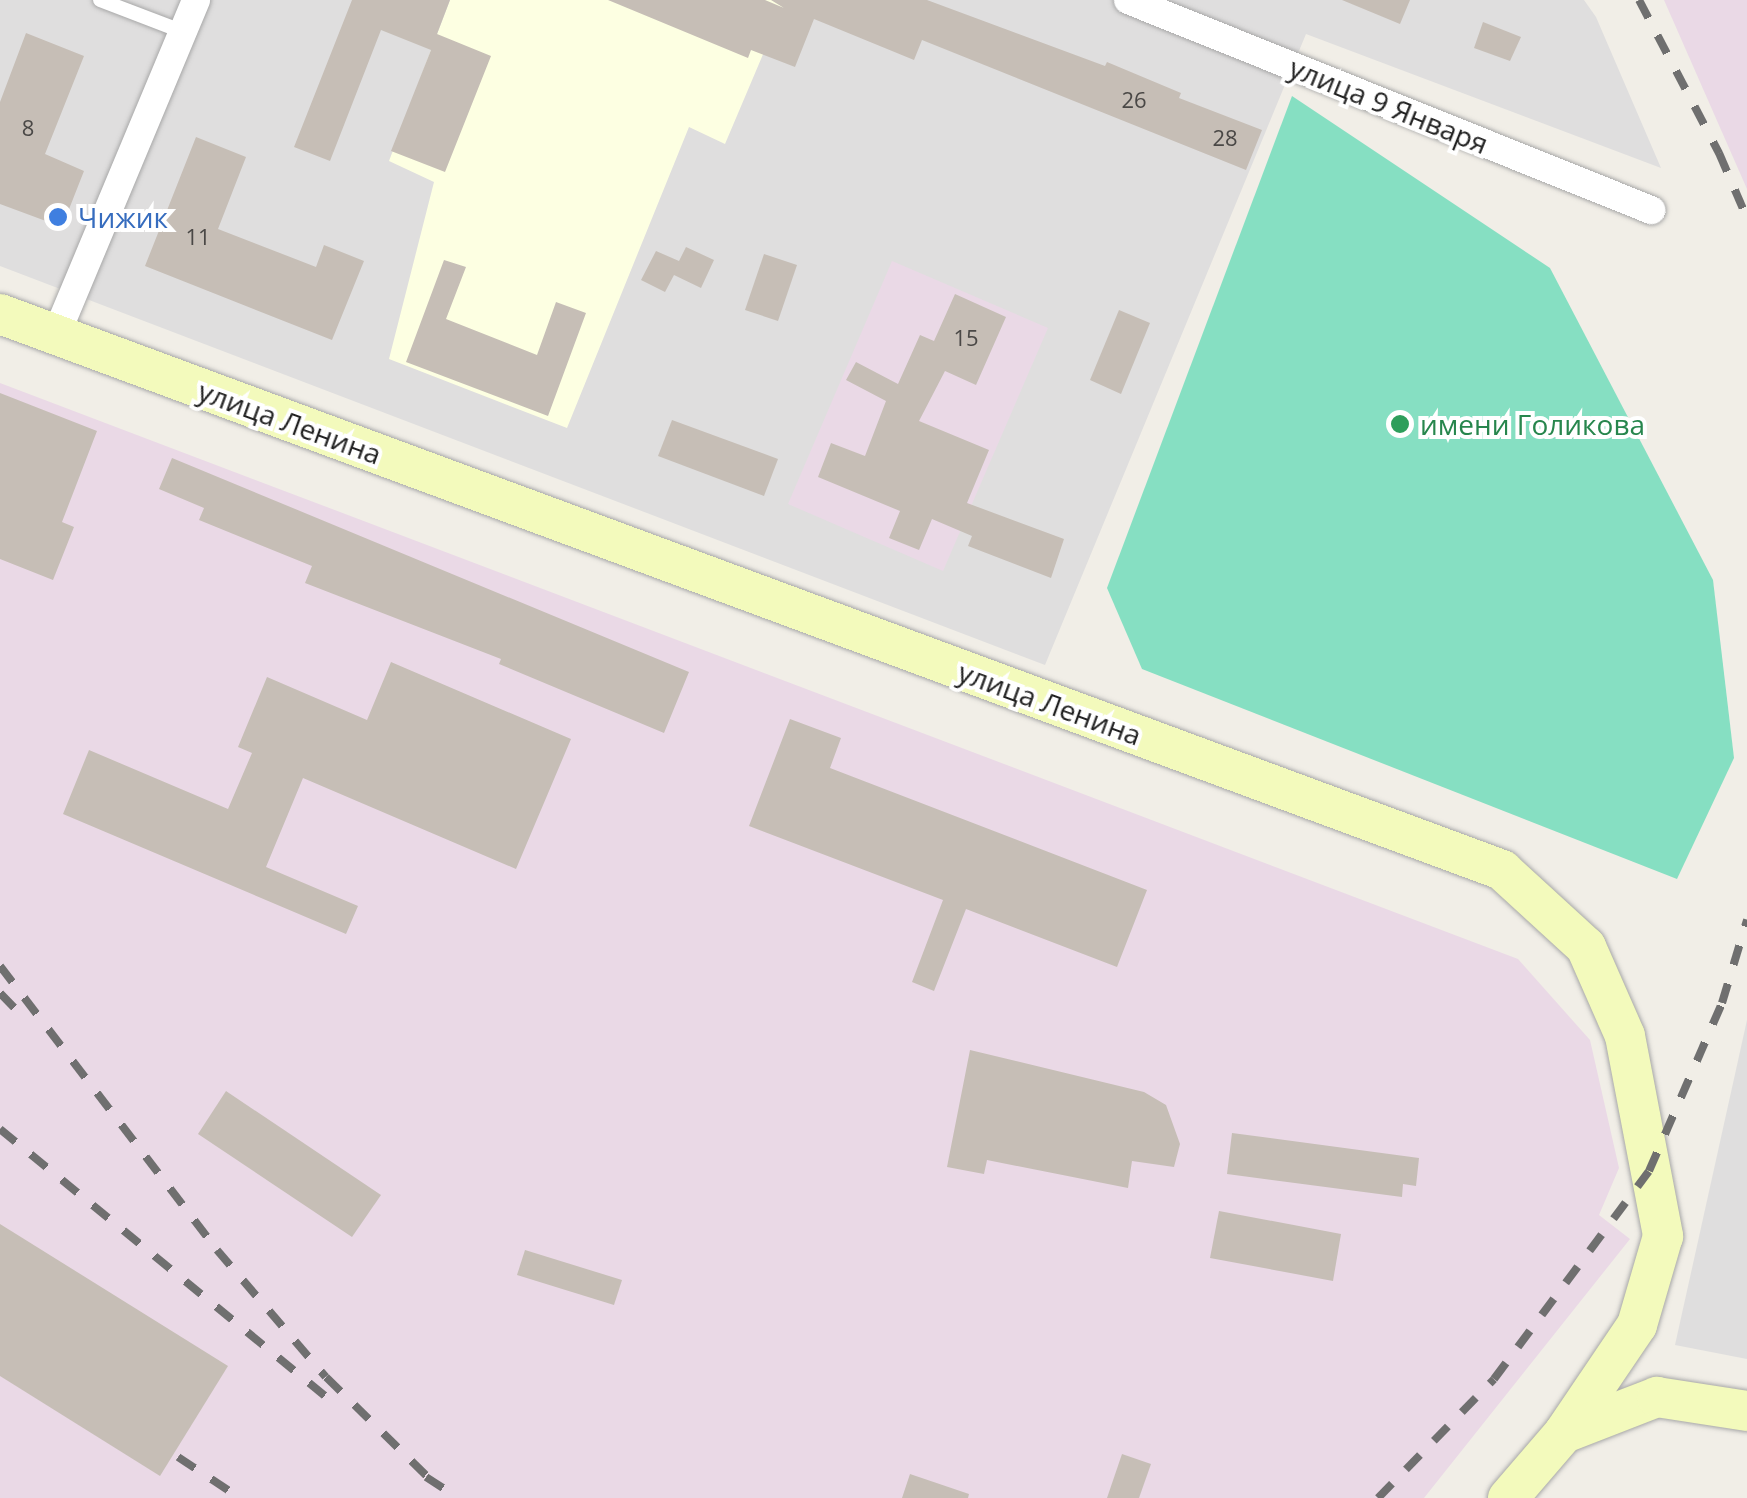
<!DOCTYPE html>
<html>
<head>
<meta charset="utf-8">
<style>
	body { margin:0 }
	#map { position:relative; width:1747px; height:1498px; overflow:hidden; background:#f1eee7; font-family:"Open Sans",sans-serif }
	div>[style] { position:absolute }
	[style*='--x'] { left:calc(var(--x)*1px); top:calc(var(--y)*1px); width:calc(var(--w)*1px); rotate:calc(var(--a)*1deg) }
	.residential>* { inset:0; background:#dfdede }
	.industrial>* { inset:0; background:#ead9e6 }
	.education>* { inset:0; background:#fdffe2 }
	.pitch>* { inset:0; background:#86dfc2 }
	.building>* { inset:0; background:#c6beb6 }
	.roads { filter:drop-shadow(0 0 2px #a8a8a8) drop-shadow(0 0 2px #a8a8a8) }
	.lane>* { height:14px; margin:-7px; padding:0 7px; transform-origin:7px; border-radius:7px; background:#fff }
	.street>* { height:28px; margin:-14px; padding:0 14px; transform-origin:14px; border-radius:14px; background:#fff }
	.secondary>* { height:40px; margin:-20px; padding:0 20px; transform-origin:20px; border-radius:20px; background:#f3fabc }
	.rail>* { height:8px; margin-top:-4px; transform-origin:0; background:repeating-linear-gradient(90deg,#6f6f6f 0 20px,transparent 0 40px) }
	.dots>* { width:28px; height:28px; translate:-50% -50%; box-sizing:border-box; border:5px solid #fff; border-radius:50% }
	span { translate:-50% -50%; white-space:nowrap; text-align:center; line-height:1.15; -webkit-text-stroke:8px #fff; paint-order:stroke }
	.number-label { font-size:22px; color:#4a4846 }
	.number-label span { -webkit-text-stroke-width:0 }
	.street-label { font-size:28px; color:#212121 }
	.shop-label { font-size:28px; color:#366cbe }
	.left { translate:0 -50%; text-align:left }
	.leisure-label { font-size:28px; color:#27864d }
</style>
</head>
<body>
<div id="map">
	<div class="residential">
		<i style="clip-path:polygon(0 0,1584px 0,1596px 17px,1661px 168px,1306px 34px,1045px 665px,0 266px)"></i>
		<i style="clip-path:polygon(1747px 1020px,1747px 1359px,1675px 1345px)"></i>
	</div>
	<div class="industrial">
		<i style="clip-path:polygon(1664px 0,1747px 0,1747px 189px)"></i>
		<i style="clip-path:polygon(892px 261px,1048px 328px,943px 571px,788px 504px)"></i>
		<i style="clip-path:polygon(0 383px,1518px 959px,1590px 1040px,1619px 1168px,1599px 1215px,1630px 1239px,1424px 1498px,0 1498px)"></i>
	</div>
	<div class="education">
		<i style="clip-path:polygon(450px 0,786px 0,725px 144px,689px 127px,567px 428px,389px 359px,434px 182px,389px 161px)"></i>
	</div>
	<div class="pitch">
		<i style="clip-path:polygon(1292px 96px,1550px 268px,1713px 580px,1734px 758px,1677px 879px,1142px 669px,1107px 588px)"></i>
	</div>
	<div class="building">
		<i style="clip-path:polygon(352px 0,450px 0,437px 34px,491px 56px,445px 172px,391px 151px,431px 50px,381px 30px,330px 161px,294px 147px)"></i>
		<i style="clip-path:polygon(608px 0,765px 0,784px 8px,771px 0,927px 0,1105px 66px,1107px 62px,1181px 93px,1179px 98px,1262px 130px,1246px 170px,922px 40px,914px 60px,814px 19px,795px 67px,751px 50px,748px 58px)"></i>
		<i style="clip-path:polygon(1342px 0,1410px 0,1400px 24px)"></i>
		<i style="clip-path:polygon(1483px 22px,1521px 37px,1510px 61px,1474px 48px)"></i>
		<i style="clip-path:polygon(26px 33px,84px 56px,45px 154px,84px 171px,62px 227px,0 204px,0 102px)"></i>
		<i style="clip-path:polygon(196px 137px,246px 157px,218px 229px,316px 267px,324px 245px,364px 261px,332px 340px,145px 266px)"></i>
		<i style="clip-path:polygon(686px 247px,714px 260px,701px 288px,674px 275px,665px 292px,641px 280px,656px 251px,679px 261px)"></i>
		<i style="clip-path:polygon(764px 254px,797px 265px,778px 321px,745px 310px)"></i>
		<i style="clip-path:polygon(444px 260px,466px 267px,446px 319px,537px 355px,556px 302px,586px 313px,548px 416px,406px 362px)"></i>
		<i style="clip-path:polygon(955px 294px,1006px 317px,976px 385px,945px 371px,919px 421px,989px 450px,967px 503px,1064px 539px,1051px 578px,968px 546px,972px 536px,932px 519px,919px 550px,889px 538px,900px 511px,818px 477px,831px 443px,865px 456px,886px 401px,846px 380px,856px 362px,898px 384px,920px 335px,934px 341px)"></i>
		<i style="clip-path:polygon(1119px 310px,1150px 323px,1121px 394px,1090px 380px)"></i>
		<i style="clip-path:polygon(0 393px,97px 431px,62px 522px,74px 527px,53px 580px,0 559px)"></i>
		<i style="clip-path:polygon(672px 420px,778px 459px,764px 496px,658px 456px)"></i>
		<i style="clip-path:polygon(172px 458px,689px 672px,664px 733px,499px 664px,501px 659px,305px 583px,312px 566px,199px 520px,204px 508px,159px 489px)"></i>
		<i style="clip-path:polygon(391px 662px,571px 739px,516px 869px,303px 778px,266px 867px,358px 906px,346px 934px,63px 814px,89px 750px,228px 809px,252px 753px,238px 747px,267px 677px,367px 720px)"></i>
		<i style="clip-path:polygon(790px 719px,841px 738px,830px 768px,1147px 890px,1117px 967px,966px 909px,934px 991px,912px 982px,943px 900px,749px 826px)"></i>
		<i style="clip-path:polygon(970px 1050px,1144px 1092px,1166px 1105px,1180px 1144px,1174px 1167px,1132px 1161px,1128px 1188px,987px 1160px,984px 1174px,947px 1167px)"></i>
		<i style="clip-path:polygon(226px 1091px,381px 1195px,352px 1237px,198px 1134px)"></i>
		<i style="clip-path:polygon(1232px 1133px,1419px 1158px,1416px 1186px,1403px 1184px,1402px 1197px,1227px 1174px)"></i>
		<i style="clip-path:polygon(1219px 1211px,1341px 1234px,1333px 1281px,1210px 1258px)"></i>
		<i style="clip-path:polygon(0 1224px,228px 1366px,160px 1476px,0 1376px)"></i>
		<i style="clip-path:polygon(525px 1250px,622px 1280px,614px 1305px,517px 1275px)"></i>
		<i style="clip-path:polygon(1122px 1454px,1151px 1464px,1139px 1498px,1107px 1498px)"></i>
		<i style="clip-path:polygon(910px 1474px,969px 1494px,968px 1498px,902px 1498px)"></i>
	</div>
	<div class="roads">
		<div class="lane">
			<i style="--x:100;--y:0;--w:90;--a:20.9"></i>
		</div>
		<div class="street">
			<i style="--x:1128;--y:0;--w:564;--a:21.88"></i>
			<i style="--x:56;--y:335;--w:363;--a:-67.3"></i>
		</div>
		<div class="secondary">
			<i style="--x:0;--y:314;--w:1602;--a:20.31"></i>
			<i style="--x:1502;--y:870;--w:114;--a:42.5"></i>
			<i style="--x:1586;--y:947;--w:97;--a:66.3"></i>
			<i style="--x:1625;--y:1036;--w:204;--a:79.2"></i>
			<i style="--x:1663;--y:1236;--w:93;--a:106.3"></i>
			<i style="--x:1637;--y:1325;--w:130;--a:124.1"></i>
			<i style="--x:1564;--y:1433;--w:86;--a:130.7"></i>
			<i style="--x:1564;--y:1433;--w:100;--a:-21.2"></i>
			<i style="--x:1657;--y:1397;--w:91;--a:8.8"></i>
		</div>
	</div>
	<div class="rail">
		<i style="--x:1639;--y:0;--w:173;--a:62.4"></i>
		<i style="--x:1719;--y:153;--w:71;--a:66.7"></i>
		<i style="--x:0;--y:966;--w:357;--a:52.6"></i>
		<i style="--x:217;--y:1250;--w:167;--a:49.4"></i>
		<i style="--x:326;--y:1377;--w:156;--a:44.5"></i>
		<i style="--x:0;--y:993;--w:37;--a:46"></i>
		<i style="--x:0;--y:1129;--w:435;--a:39.4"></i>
		<i style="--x:178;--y:1457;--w:74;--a:33.5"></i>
		<i style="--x:426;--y:1477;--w:38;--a:33"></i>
		<i style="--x:1378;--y:1498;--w:166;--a:-45.7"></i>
		<i style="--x:1494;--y:1379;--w:259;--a:-53.3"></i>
		<i style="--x:1649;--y:1171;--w:183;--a:-66.5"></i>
		<i style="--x:1722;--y:1003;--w:87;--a:-73.2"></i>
	</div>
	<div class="dots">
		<i style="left:58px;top:217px;background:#3f7fe0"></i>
		<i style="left:1400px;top:424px;background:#2e9e5b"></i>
	</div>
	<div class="number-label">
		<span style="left:1134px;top:100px">26</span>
		<span style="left:28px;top:128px">8</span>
		<span style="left:1225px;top:138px">28</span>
		<span style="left:198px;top:237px">11</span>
		<span style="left:966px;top:338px">15</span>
	</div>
	<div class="street-label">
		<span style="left:1389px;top:105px;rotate:22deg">улица 9 Января</span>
		<span style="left:290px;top:422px;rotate:20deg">улица Ленина</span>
		<span style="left:1050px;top:703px;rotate:20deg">улица Ленина</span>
	</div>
	<div class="shop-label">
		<span class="left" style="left:78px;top:217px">Чижик</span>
	</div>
	<div class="leisure-label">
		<span class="left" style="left:1420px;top:424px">имени Голикова</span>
	</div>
</div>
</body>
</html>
